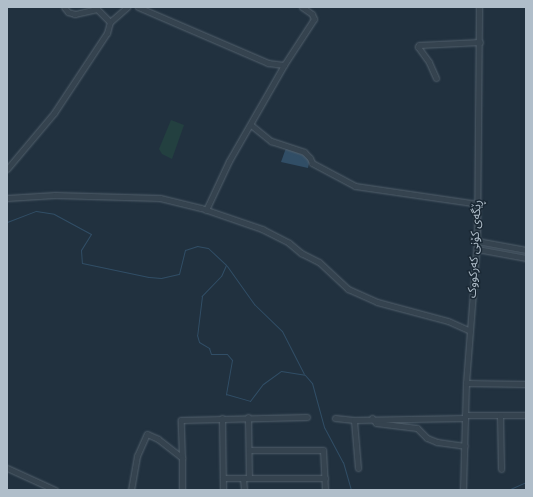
<!DOCTYPE html>
<html>
<head>
<meta charset="utf-8">
<style>
	body { margin:0 }
	#map { position:relative; width:533px; height:497px; overflow:hidden; background:#21313f; font-family:"Public Sans","Noto Sans Arabic",sans-serif }
	div>[style] { position:absolute }
	[style*='--x'] { left:calc(var(--x)*1px); top:calc(var(--y)*1px); width:calc(var(--w)*1px); rotate:calc(var(--a)*1deg) }
	.green>* { inset:0; background:#234040 }
	.water>* { inset:0; background:#314e66 }
	.stream>* { height:1px; margin:-0.5px; padding:0 0.5px; transform-origin:0.5px; border-radius:0.5px; background:#314e66 }
	.roads { filter:drop-shadow(0 0 1px #53616d) drop-shadow(0 0 1px #53616d) }
	.minor>* { height:5px; margin:-2.5px; padding:0 2.5px; transform-origin:2.5px; border-radius:2.5px; background:#35434f }
	span { translate:-50% -50%; white-space:nowrap; text-align:center; line-height:1.15; -webkit-text-stroke:3px #1a2834; paint-order:stroke }
	.street-label { font-size:12px; color:#b0beca }
	.frame { position:absolute; inset:0; border:8px solid #b0beca; pointer-events:none }
</style>
</head>
<body>
<div id="map">
	<div class="green">
		<i style="clip-path:polygon(171px 120px,184px 125px,172px 159px,162px 154px,159px 149px)"></i>
	</div>
	<div class="water">
		<i style="clip-path:polygon(286px 148px,310px 158px,308px 168px,281px 162px)"></i>
	</div>
	<div class="stream">
		<i style="--x:7;--y:222;--w:31;--a:-21"></i>
		<i style="--x:36;--y:211;--w:18;--a:9"></i>
		<i style="--x:54;--y:214;--w:42;--a:28.4"></i>
		<i style="--x:91;--y:234;--w:19;--a:122"></i>
		<i style="--x:81;--y:250;--w:13;--a:86"></i>
		<i style="--x:82;--y:263;--w:68;--a:11.8"></i>
		<i style="--x:149;--y:277;--w:12;--a:5"></i>
		<i style="--x:161;--y:278;--w:18;--a:-13"></i>
		<i style="--x:179;--y:274;--w:25;--a:-76"></i>
		<i style="--x:185;--y:250;--w:13;--a:-18"></i>
		<i style="--x:197;--y:246;--w:11;--a:10"></i>
		<i style="--x:208;--y:248;--w:25;--a:43"></i>
		<i style="--x:226;--y:265;--w:12;--a:114"></i>
		<i style="--x:221;--y:276;--w:28;--a:134"></i>
		<i style="--x:202;--y:296;--w:39;--a:97"></i>
		<i style="--x:197;--y:335;--w:7;--a:74"></i>
		<i style="--x:199;--y:342;--w:12;--a:31"></i>
		<i style="--x:209;--y:348;--w:6;--a:72"></i>
		<i style="--x:211;--y:354;--w:16;--a:0"></i>
		<i style="--x:227;--y:354;--w:8;--a:50"></i>
		<i style="--x:232;--y:360;--w:35;--a:100"></i>
		<i style="--x:226;--y:394;--w:25;--a:16"></i>
		<i style="--x:250;--y:401;--w:21;--a:-53"></i>
		<i style="--x:263;--y:384;--w:22;--a:-36"></i>
		<i style="--x:281;--y:371;--w:24;--a:9"></i>
		<i style="--x:305;--y:375;--w:11;--a:49"></i>
		<i style="--x:312;--y:383;--w:46;--a:74.7"></i>
		<i style="--x:324;--y:427;--w:40;--a:62"></i>
		<i style="--x:343;--y:462;--w:29;--a:74"></i>
		<i style="--x:227;--y:266;--w:47;--a:54.6"></i>
		<i style="--x:254;--y:304;--w:39;--a:44"></i>
		<i style="--x:282;--y:331;--w:48;--a:62.9"></i>
		<i style="--x:508;--y:490;--w:20;--a:-24"></i>
	</div>
	<div class="roads">
		<div class="minor">
			<i style="--x:138;--y:7;--w:142;--a:23.3"></i>
			<i style="--x:268;--y:63;--w:16;--a:7"></i>
			<i style="--x:284;--y:65;--w:55;--a:-56.9"></i>
			<i style="--x:314;--y:19;--w:5;--a:-112"></i>
			<i style="--x:312;--y:14;--w:12;--a:-145"></i>
			<i style="--x:110;--y:22;--w:23;--a:-41"></i>
			<i style="--x:436;--y:78;--w:17;--a:-114"></i>
			<i style="--x:429;--y:62;--w:19;--a:-126"></i>
			<i style="--x:418;--y:47;--w:2;--a:-63"></i>
			<i style="--x:419;--y:45;--w:61;--a:-2.8"></i>
			<i style="--x:251;--y:125;--w:26;--a:39"></i>
			<i style="--x:271;--y:141;--w:35;--a:18"></i>
			<i style="--x:304;--y:152;--w:8;--a:45"></i>
			<i style="--x:310;--y:158;--w:5;--a:68"></i>
			<i style="--x:312;--y:163;--w:49;--a:28.1"></i>
			<i style="--x:355;--y:186;--w:124;--a:8.3"></i>
			<i style="--x:7;--y:169;--w:73;--a:-50"></i>
			<i style="--x:54;--y:113;--w:96;--a:-56.5"></i>
			<i style="--x:107;--y:33;--w:11;--a:-75"></i>
			<i style="--x:110;--y:22;--w:18;--a:-135"></i>
			<i style="--x:97;--y:9;--w:23;--a:167"></i>
			<i style="--x:75;--y:14;--w:7;--a:-164"></i>
			<i style="--x:68;--y:12;--w:6;--a:-129"></i>
			<i style="--x:7;--y:198;--w:48;--a:-3.6"></i>
			<i style="--x:55;--y:195;--w:105;--a:1.6"></i>
			<i style="--x:160;--y:198;--w:42;--a:13.7"></i>
			<i style="--x:201;--y:208;--w:65;--a:19"></i>
			<i style="--x:262;--y:229;--w:30;--a:27"></i>
			<i style="--x:289;--y:243;--w:16;--a:40"></i>
			<i style="--x:301;--y:253;--w:20;--a:27"></i>
			<i style="--x:319;--y:262;--w:40;--a:43"></i>
			<i style="--x:348;--y:289;--w:32;--a:24"></i>
			<i style="--x:377;--y:302;--w:73;--a:15"></i>
			<i style="--x:448;--y:321;--w:24;--a:24"></i>
			<i style="--x:206;--y:210;--w:54;--a:-64.9"></i>
			<i style="--x:229;--y:161;--w:111;--a:-60.2"></i>
			<i style="--x:477;--y:241;--w:50;--a:10.4"></i>
			<i style="--x:477;--y:249;--w:50;--a:10.4"></i>
			<i style="--x:466;--y:383;--w:60;--a:1"></i>
			<i style="--x:465;--y:415;--w:61;--a:0"></i>
			<i style="--x:500;--y:415;--w:54;--a:88.9"></i>
			<i style="--x:248;--y:417;--w:61;--a:89.1"></i>
			<i style="--x:222;--y:418;--w:72;--a:89.2"></i>
			<i style="--x:335;--y:418;--w:19;--a:6"></i>
			<i style="--x:372;--y:418;--w:6;--a:51"></i>
			<i style="--x:376;--y:423;--w:41;--a:7"></i>
			<i style="--x:417;--y:428;--w:14;--a:45"></i>
			<i style="--x:427;--y:438;--w:11;--a:22"></i>
			<i style="--x:437;--y:442;--w:28;--a:8"></i>
			<i style="--x:249;--y:450;--w:74;--a:0"></i>
			<i style="--x:323;--y:450;--w:40;--a:87.1"></i>
			<i style="--x:182;--y:458;--w:38;--a:-92"></i>
			<i style="--x:181;--y:420;--w:126;--a:-1.4"></i>
			<i style="--x:7;--y:468;--w:53;--a:24.6"></i>
			<i style="--x:358;--y:468;--w:48;--a:-94.8"></i>
			<i style="--x:354;--y:420;--w:111;--a:-1"></i>
			<i style="--x:223;--y:478;--w:102;--a:0"></i>
			<i style="--x:243;--y:478;--w:12;--a:85"></i>
			<i style="--x:131;--y:490;--w:35;--a:-80"></i>
			<i style="--x:137;--y:456;--w:24;--a:-66"></i>
			<i style="--x:147;--y:434;--w:12;--a:24"></i>
			<i style="--x:158;--y:439;--w:31;--a:38"></i>
			<i style="--x:182;--y:458;--w:32;--a:90"></i>
			<i style="--x:463;--y:490;--w:107;--a:-88.4"></i>
			<i style="--x:466;--y:383;--w:142;--a:-85.6"></i>
			<i style="--x:477;--y:241;--w:234;--a:-89.5"></i>
		</div>
	</div>
	<div class="street-label">
		<span style="left:475px;top:249px;rotate:-87deg">ڕێگەی کۆنی کەرکووک</span>
	</div>
	<div class="frame"></div>
</div>
</body>
</html>
